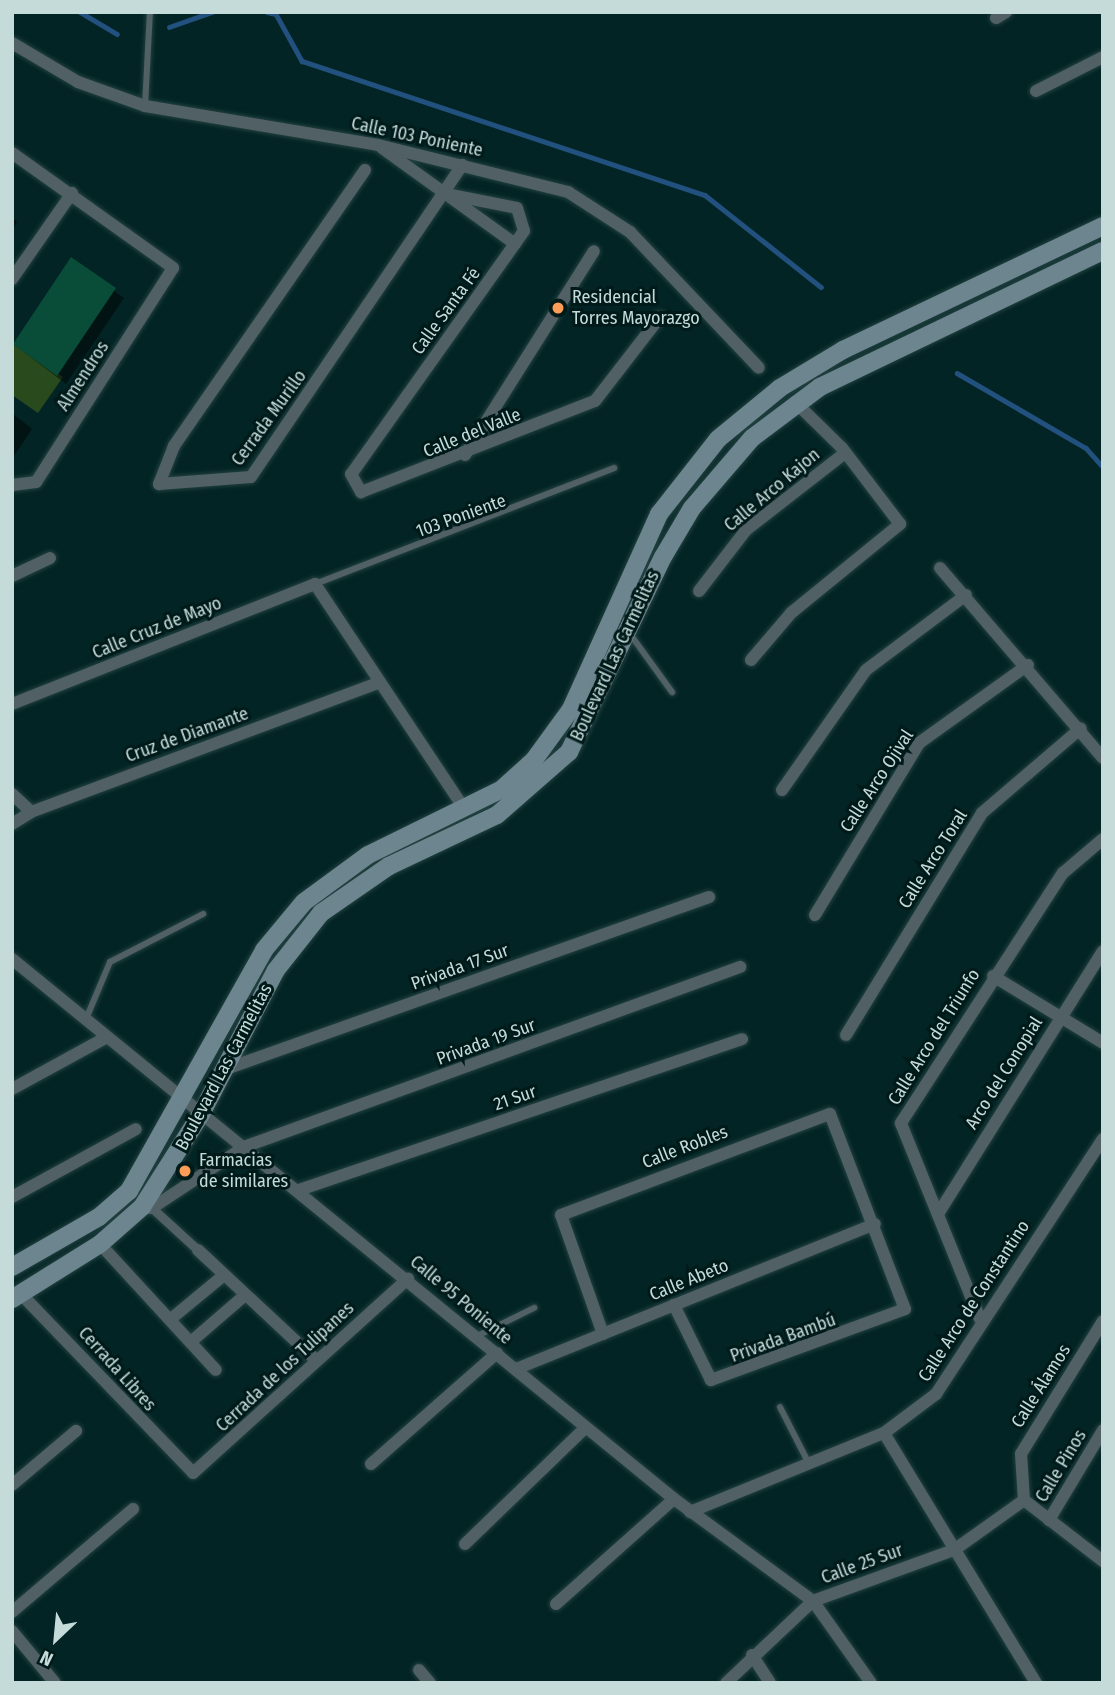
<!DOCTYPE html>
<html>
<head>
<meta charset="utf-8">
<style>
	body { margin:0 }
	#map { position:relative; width:1115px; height:1695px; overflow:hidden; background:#032424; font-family:"Fira Sans Condensed",sans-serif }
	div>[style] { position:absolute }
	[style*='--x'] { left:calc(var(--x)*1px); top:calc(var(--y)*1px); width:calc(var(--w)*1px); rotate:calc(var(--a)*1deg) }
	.green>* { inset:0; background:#284a1d }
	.shadow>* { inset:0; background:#0007 }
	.stream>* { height:4.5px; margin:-2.25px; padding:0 2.25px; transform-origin:2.25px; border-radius:2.25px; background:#23517f }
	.building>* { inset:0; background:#094d39 }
	.roads { filter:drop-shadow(0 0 2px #224141) drop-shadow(0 0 2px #224141) }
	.service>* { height:6px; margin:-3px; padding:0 3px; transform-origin:3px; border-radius:3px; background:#516065 }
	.pedestrian>* { height:9px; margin:-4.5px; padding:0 4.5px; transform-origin:4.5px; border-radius:4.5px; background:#516065 }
	.minor>* { height:12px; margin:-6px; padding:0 6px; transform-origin:6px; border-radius:6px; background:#516065 }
	.secondary>* { height:18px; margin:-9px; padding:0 9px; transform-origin:9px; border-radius:9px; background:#6d858e }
	.dots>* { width:19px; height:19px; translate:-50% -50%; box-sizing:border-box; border:4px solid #001a1a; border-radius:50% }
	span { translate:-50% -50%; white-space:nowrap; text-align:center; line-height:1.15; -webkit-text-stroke:6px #001a1a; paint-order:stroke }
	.street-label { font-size:18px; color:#c5dbda }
	.poi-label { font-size:18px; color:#c5dbda }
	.left { translate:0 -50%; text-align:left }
	.frame { position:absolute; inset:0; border:14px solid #c5dbda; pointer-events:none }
	.north { position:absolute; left:21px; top:1604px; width:70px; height:70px; -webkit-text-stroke:5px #001a1a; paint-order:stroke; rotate:206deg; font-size:19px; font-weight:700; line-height:28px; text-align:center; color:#c5dbda }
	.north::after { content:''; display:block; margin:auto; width:24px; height:32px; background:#c5dbda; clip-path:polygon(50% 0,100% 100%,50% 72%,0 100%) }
</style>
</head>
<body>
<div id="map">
	<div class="green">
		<i style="clip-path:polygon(13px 344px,63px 377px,38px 413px,12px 395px)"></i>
	</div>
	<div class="shadow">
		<i style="clip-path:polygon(12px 217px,17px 222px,12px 230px)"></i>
		<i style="clip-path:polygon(71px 260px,124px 298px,66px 384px,24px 352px)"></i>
		<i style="clip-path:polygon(12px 413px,32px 429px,12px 459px)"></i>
	</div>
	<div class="stream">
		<i style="--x:80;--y:12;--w:43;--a:30.7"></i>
		<i style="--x:267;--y:12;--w:9;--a:13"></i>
		<i style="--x:276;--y:14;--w:54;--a:61"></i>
		<i style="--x:302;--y:61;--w:425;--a:18.4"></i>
		<i style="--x:705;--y:195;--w:148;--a:38.4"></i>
		<i style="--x:169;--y:27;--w:46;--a:-19.2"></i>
		<i style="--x:957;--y:373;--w:149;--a:30.2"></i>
		<i style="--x:1086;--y:448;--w:25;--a:48"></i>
	</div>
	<div class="building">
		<i style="clip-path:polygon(71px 257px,116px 288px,57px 376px,13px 344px)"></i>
	</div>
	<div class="roads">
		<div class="service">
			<i style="--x:145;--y:106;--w:94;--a:-87"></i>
			<i style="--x:315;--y:584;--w:321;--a:-21.2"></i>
			<i style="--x:630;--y:634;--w:72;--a:54.1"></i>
			<i style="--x:86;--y:1019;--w:62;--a:-67.2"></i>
			<i style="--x:110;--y:962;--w:105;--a:-27.3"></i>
			<i style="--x:477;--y:1336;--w:64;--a:-26.2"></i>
			<i style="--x:780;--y:1407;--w:64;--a:63"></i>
		</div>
		<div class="pedestrian">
			<i style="--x:152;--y:1208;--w:62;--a:42.4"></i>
		</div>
		<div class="minor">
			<i style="--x:996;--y:18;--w:12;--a:-31"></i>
			<i style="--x:12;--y:43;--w:77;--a:30.6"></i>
			<i style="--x:78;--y:82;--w:71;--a:19.7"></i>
			<i style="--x:145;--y:106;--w:236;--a:9.5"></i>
			<i style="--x:378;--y:145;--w:196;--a:13.9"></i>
			<i style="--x:568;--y:192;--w:74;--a:32.8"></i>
			<i style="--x:630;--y:232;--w:187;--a:46.5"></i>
			<i style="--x:1036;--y:91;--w:75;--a:-26.9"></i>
			<i style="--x:382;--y:148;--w:164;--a:35.8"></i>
			<i style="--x:12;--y:153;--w:198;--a:35.5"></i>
			<i style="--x:173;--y:268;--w:254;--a:122.6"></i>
			<i style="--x:36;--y:482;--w:24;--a:173"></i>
			<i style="--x:365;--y:170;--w:336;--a:124.7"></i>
			<i style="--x:174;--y:446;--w:41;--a:111.5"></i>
			<i style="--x:159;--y:484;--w:92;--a:-4.4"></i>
			<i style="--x:251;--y:477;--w:377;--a:-55.9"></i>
			<i style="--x:446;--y:194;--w:72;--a:11.2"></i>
			<i style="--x:517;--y:208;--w:24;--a:73"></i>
			<i style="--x:524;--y:231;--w:298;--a:125.4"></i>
			<i style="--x:351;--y:474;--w:21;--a:61"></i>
			<i style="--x:361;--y:492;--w:251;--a:-21.3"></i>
			<i style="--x:595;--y:401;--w:106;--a:-52.3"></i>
			<i style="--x:12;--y:279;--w:105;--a:-55.1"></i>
			<i style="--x:465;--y:455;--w:241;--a:-57.7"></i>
			<i style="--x:940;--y:568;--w:250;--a:49.4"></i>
			<i style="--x:12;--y:576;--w:42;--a:-25.3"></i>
			<i style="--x:699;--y:591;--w:77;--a:-52.4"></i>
			<i style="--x:746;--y:530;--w:125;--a:-37.9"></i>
			<i style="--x:751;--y:660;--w:62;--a:-49.6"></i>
			<i style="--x:791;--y:613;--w:141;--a:-39.2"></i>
			<i style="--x:900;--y:524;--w:96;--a:-127.3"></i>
			<i style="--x:842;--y:448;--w:66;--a:-135.6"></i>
			<i style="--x:12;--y:704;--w:326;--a:-21.6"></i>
			<i style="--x:315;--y:584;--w:271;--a:56.4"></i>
			<i style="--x:782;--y:790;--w:146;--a:-55"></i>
			<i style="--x:866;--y:670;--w:125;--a:-36.9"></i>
			<i style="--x:12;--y:794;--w:26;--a:43"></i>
			<i style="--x:12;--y:824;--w:22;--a:-32"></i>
			<i style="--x:31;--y:812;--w:369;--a:-20.4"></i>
			<i style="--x:815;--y:915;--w:201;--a:-58.8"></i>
			<i style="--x:919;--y:743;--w:134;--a:-35.6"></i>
			<i style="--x:12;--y:959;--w:854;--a:39.2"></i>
			<i style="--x:674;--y:1499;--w:172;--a:36.3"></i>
			<i style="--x:813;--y:1601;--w:100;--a:54.7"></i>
			<i style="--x:993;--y:976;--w:129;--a:31.3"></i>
			<i style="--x:846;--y:1035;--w:260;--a:-58.5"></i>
			<i style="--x:982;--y:813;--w:130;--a:-40.6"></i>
			<i style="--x:223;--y:1070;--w:516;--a:-19.59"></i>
			<i style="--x:12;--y:1089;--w:108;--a:-28.7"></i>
			<i style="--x:299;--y:1190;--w:468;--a:-18.8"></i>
			<i style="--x:12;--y:1197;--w:141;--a:-28.7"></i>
			<i style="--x:142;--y:1207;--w:10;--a:6"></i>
			<i style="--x:152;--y:1208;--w:110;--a:-33.5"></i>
			<i style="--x:244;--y:1147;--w:528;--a:-19.95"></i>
			<i style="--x:938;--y:1214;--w:310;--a:-57.9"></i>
			<i style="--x:100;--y:1244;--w:171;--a:47.4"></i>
			<i style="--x:198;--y:1250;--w:158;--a:43"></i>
			<i style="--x:21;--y:1294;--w:248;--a:46.1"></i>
			<i style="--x:193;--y:1473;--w:290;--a:-42.1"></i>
			<i style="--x:172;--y:1318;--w:67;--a:-39.6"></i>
			<i style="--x:980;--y:1319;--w:211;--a:-112"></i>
			<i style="--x:901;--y:1123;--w:298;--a:-57.1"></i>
			<i style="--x:1063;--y:873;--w:52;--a:-40.4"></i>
			<i style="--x:1103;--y:1321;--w:156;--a:121.7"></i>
			<i style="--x:1021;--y:1454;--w:46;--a:86.3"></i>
			<i style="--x:1024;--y:1500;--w:100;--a:37.7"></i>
			<i style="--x:603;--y:1334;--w:126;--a:-109.4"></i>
			<i style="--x:561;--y:1215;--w:287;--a:-20.6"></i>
			<i style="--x:830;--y:1114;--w:209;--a:69"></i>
			<i style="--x:905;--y:1309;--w:207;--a:159.9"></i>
			<i style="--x:711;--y:1380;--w:84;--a:-116.3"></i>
			<i style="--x:193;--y:1340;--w:67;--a:-40.8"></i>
			<i style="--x:516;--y:1369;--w:387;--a:-22"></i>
			<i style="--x:884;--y:1433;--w:293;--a:58.7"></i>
			<i style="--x:371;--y:1464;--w:168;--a:-41.4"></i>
			<i style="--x:12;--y:1485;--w:84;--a:-40.2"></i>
			<i style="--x:690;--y:1512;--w:209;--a:-22.2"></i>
			<i style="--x:884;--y:1433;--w:65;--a:-36.9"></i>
			<i style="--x:936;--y:1394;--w:305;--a:-56.8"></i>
			<i style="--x:1049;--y:1520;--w:105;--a:-59"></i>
			<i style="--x:465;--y:1544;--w:168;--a:-44"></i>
			<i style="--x:556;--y:1604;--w:158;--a:-41.7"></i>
			<i style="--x:12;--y:1612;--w:159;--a:-40.4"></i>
			<i style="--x:12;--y:1631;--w:67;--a:50.4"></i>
			<i style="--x:752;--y:1655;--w:33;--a:57"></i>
			<i style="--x:419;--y:1670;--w:17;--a:50"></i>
			<i style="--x:726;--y:1683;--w:120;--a:-43.3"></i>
			<i style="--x:813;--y:1601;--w:150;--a:-19.9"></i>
			<i style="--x:954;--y:1550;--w:86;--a:-35.5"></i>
		</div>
		<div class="secondary">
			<i style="--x:12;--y:1267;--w:100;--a:-29.9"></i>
			<i style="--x:99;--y:1217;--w:40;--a:-41"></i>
			<i style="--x:129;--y:1191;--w:276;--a:-60.7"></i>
			<i style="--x:264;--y:950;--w:62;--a:-50.2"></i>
			<i style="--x:304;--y:902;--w:79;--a:-36.3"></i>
			<i style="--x:368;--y:855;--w:149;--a:-26.2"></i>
			<i style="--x:502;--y:789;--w:43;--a:-42.2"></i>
			<i style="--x:534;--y:760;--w:63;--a:-54"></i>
			<i style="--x:571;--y:709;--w:214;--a:-65.7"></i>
			<i style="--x:659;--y:514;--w:95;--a:-51.8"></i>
			<i style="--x:718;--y:439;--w:80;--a:-39.4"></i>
			<i style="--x:780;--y:388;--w:74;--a:-31.1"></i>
			<i style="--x:843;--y:350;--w:288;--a:-25.5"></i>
			<i style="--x:12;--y:1299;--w:104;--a:-32"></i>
			<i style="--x:100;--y:1244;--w:56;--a:-41.4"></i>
			<i style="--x:142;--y:1207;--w:110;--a:-57.6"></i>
			<i style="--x:201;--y:1114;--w:162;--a:-62.5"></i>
			<i style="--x:276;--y:970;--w:73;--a:-51.7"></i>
			<i style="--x:321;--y:913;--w:83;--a:-34.7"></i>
			<i style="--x:389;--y:866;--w:119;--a:-25.3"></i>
			<i style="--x:497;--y:815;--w:96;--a:-41.2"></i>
			<i style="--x:569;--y:752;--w:216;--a:-64.3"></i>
			<i style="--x:663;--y:557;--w:57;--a:-59.4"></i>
			<i style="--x:692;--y:508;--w:92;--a:-49.4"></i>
			<i style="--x:752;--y:438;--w:85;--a:-36.9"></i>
			<i style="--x:820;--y:387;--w:314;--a:-25.7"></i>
		</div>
	</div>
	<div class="dots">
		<i style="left:558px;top:308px;background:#fd9c57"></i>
		<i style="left:185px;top:1171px;background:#fd9c57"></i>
	</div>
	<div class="street-label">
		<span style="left:417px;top:137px;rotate:12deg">Calle 103 Poniente</span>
		<span style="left:446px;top:311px;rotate:-54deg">Calle Santa Fé</span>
		<span style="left:83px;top:376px;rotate:-57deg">Almendros</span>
		<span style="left:269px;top:418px;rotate:-54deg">Cerrada Murillo</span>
		<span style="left:472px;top:433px;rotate:-22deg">Calle del Valle</span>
		<span style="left:772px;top:490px;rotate:-40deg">Calle Arco Kajon</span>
		<span style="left:461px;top:516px;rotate:-20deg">103 Poniente</span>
		<span style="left:157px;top:628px;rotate:-22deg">Calle Cruz de Mayo</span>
		<span style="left:615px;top:656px;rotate:-65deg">Boulevard Las Carmelitas</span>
		<span style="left:187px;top:735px;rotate:-20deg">Cruz de Diamante</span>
		<span style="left:877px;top:781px;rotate:-57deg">Calle Arco Ojival</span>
		<span style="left:933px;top:859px;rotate:-58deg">Calle Arco Toral</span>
		<span style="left:460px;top:967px;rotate:-20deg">Privada 17 Sur</span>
		<span style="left:934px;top:1037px;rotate:-58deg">Calle Arco del Triunfo</span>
		<span style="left:486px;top:1042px;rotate:-20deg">Privada 19 Sur</span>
		<span style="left:224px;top:1067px;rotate:-62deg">Boulevard Las Carmelitas</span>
		<span style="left:1004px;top:1073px;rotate:-58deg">Arco del Conopial</span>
		<span style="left:515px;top:1098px;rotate:-19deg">21 Sur</span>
		<span style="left:685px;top:1147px;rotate:-21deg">Calle Robles</span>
		<span style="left:689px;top:1280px;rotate:-22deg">Calle Abeto</span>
		<span style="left:461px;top:1300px;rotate:40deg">Calle 95 Poniente</span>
		<span style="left:974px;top:1301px;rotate:-57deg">Calle Arco de Constantino</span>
		<span style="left:783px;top:1338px;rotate:-20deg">Privada Bambú</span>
		<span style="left:285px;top:1367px;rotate:-43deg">Cerrada de los Tulipanes</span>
		<span style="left:117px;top:1369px;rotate:48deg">Cerrada Libres</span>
		<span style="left:1041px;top:1386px;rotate:-58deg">Calle Álamos</span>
		<span style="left:1061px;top:1466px;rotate:-59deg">Calle Pinos</span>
		<span style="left:862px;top:1564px;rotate:-20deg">Calle 25 Sur</span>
	</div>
	<div class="poi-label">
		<span class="left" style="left:572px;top:308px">Residencial<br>Torres Mayorazgo</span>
		<span class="left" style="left:199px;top:1171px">Farmacias<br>de similares</span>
	</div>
	<div class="frame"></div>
	<div class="north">N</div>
</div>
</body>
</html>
